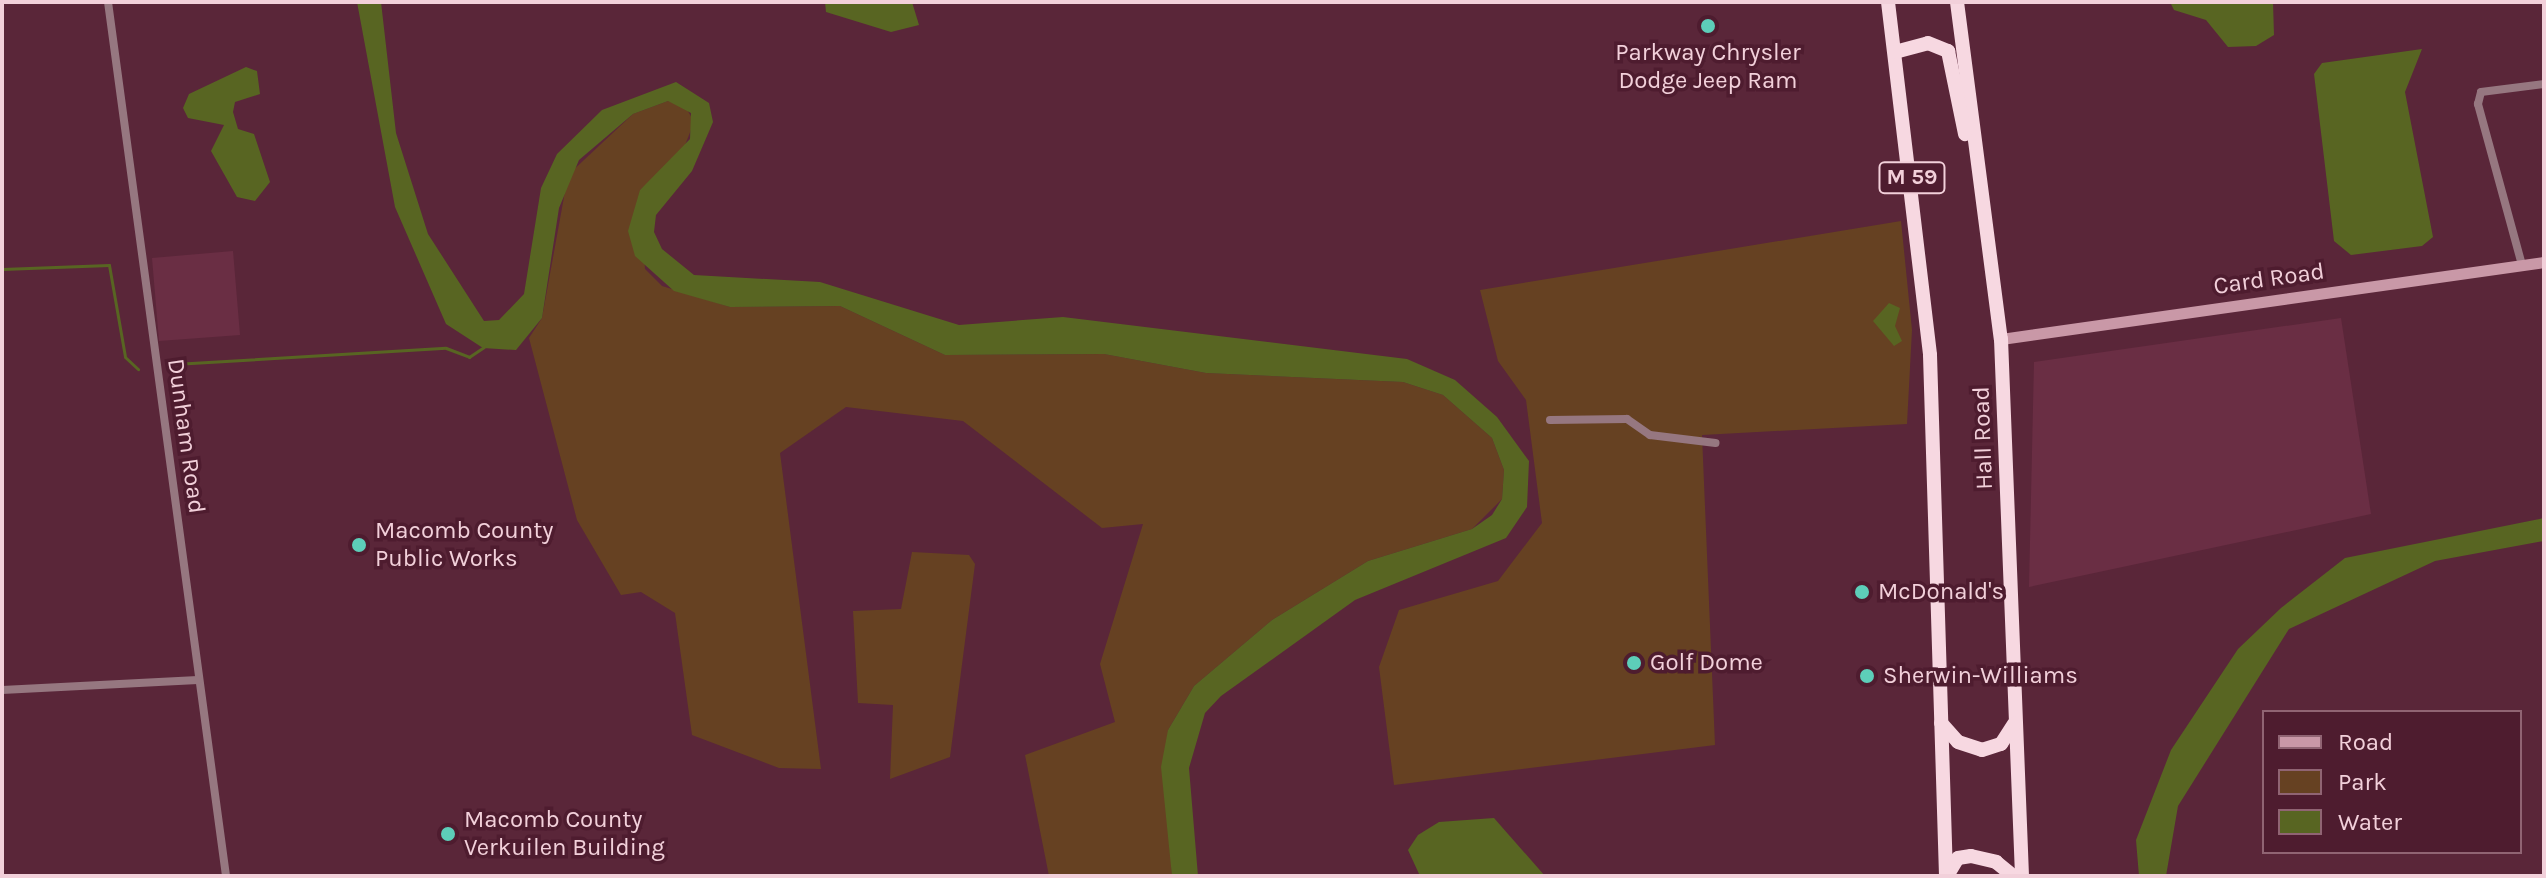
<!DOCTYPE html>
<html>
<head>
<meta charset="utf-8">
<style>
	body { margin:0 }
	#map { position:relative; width:2546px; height:878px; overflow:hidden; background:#5a2639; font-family:Karla,sans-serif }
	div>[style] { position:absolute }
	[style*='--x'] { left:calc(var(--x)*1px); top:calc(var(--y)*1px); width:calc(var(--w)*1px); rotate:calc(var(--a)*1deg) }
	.built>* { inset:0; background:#6a2e44 }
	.green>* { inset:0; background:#664122 }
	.water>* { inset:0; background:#586522 }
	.stream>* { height:3px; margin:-1.5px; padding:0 1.5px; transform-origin:1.5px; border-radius:1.5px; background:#586522 }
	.street>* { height:8px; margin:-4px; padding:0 4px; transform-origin:4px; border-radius:4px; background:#967780 }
	.secondary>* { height:11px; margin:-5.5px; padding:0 5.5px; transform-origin:5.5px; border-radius:5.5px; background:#c998a7 }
	.highway>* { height:14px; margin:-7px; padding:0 7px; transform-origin:7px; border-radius:7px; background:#f7d8e1 }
	.dots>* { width:22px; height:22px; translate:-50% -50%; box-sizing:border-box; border:4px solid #4e1c2f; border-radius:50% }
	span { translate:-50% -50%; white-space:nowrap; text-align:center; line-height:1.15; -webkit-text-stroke:7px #4e1c2f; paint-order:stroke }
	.shield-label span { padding:2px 6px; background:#4e1c2f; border:2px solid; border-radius:6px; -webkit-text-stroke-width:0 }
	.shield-label { font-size:22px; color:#f2d0da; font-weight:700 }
	.poi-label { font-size:24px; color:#f2d0da }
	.left { translate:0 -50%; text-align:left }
	.street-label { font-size:24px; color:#f2d0da }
	.frame { position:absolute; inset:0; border:4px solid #f2d0da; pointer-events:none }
	.legend { position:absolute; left:2262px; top:710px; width:260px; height:144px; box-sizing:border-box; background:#4e1c2f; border:2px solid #906473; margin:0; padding:10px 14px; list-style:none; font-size:24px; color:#f2d0da }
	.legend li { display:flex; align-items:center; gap:16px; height:40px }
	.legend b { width:40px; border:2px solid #906473 }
</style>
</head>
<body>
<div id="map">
	<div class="built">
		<i style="clip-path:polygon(233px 251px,240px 335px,159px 341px,152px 258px)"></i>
		<i style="clip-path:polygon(2341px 318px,2371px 514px,2029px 587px,2034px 362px)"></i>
	</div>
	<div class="green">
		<i style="clip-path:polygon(668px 101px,684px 104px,694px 122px,682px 153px,640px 190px,645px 269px,662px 286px,730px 307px,840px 306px,945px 355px,1104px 354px,1206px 373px,1403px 382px,1443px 395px,1492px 438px,1504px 470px,1502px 499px,1472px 529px,1368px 561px,1272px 620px,1194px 686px,1168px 730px,1172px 876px,1049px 876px,1025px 755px,1115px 722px,1100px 664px,1143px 524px,1102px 528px,963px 421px,846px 407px,780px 453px,821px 769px,779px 768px,692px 735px,675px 613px,641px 592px,621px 595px,577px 520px,529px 338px,542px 318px,568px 175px,633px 114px)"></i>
		<i style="clip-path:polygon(1901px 221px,1912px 330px,1907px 424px,1702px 435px,1715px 745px,1394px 785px,1379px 667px,1399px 610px,1498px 581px,1542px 523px,1526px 400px,1498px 361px,1480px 290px)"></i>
		<i style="clip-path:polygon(912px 552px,969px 555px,975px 564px,950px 757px,890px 779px,893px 705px,858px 703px,853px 611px,901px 609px)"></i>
	</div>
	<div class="water">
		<i style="clip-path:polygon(357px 2px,381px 2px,396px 133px,428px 234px,484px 321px,499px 320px,524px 294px,541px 188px,557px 154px,602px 110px,676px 82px,709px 103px,713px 122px,692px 171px,656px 215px,654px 232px,662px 249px,694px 275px,820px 282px,959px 325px,1063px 317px,1407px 359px,1455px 380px,1497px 417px,1529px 461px,1527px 507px,1506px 538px,1355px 600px,1221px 696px,1205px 713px,1189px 768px,1198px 876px,1172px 876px,1161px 767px,1168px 730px,1194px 686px,1272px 620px,1368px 561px,1472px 529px,1492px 515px,1502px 499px,1504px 470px,1492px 438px,1443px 395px,1403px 382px,1206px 373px,1104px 354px,945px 355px,840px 306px,730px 307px,674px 291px,635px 256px,628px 231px,640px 190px,690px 139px,691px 113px,668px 101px,633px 114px,579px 160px,559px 208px,542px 318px,516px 350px,483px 348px,446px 324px,395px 207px)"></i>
		<i style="clip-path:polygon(825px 2px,912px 2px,919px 25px,891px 32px,826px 12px)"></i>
		<i style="clip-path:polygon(2170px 2px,2273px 2px,2274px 35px,2256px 46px,2228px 47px,2206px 20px,2174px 10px)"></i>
		<i style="clip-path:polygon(2422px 49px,2405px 92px,2433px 237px,2422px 246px,2351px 255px,2334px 241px,2314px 74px,2322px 63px)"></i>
		<i style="clip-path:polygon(246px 67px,257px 71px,260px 94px,235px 102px,233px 112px,238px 129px,254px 134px,270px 182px,255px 201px,237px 197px,211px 151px,224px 125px,188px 118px,183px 108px,189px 94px)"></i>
		<i style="clip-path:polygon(1889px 303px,1900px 308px,1895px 326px,1902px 341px,1894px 346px,1873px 321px)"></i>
		<i style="clip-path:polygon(2544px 518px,2544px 541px,2435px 561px,2289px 629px,2178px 806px,2166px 876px,2139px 876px,2136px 840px,2171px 750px,2238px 649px,2281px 608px,2345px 558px)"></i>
		<i style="clip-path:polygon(1494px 818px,1545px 876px,1420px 876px,1408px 850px,1418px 835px,1439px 822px)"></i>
	</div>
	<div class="stream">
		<i style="--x:2;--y:269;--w:107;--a:-2.1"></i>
		<i style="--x:109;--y:265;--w:93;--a:80.1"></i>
		<i style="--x:125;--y:357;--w:18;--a:43"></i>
		<i style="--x:174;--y:364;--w:272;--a:-3.4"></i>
		<i style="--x:446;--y:348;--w:25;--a:21"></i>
		<i style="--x:469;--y:357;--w:18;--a:-34"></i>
	</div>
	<div class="street">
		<i style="--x:108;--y:2;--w:882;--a:82.31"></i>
		<i style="--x:2522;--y:265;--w:167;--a:-105.3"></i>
		<i style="--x:2478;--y:104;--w:12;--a:-76"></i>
		<i style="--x:2481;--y:92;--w:64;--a:-7.2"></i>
		<i style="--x:1550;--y:420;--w:77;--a:-0.7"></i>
		<i style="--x:1627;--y:419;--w:28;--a:35"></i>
		<i style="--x:1650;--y:435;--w:66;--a:6.9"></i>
		<i style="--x:2;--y:690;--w:196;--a:-2.9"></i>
	</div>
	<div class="secondary">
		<i style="--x:2001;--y:339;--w:548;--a:-8.07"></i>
	</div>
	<div class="highway">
		<i style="--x:1888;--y:2;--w:355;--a:83.2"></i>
		<i style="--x:1930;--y:355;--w:521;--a:88.24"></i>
		<i style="--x:1957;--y:2;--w:340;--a:82.6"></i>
		<i style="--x:2001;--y:339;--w:537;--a:87.76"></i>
		<i style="--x:1895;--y:52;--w:34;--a:-15"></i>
		<i style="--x:1928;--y:43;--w:22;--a:22"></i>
		<i style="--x:1948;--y:51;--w:85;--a:78.4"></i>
		<i style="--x:1941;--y:723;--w:25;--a:48"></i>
		<i style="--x:1958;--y:742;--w:25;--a:18"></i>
		<i style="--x:1982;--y:750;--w:20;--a:-18"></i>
		<i style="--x:2001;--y:744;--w:24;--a:-57"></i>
		<i style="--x:1947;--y:876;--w:21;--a:-59"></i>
		<i style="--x:1958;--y:858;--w:13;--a:-9"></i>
		<i style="--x:1971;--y:856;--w:26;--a:13"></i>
		<i style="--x:1996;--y:862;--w:22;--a:39"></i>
	</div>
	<div class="dots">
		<i style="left:1708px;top:26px;background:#5dceb9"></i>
		<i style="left:359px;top:545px;background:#5dceb9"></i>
		<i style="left:1862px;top:592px;background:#5dceb9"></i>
		<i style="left:1634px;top:663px;background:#5dceb9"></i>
		<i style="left:1867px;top:676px;background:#5dceb9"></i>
		<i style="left:448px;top:834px;background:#5dceb9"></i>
	</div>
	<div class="shield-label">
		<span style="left:1912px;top:178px">M 59</span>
	</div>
	<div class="poi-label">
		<span style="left:1708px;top:67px">Parkway Chrysler<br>Dodge Jeep Ram</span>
		<span class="left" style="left:375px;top:545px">Macomb County<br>Public Works</span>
		<span class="left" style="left:1878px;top:592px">McDonald's</span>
		<span class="left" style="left:1650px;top:663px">Golf Dome</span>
		<span class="left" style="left:1883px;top:676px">Sherwin-Williams</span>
		<span class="left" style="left:464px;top:834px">Macomb County<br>Verkuilen Building</span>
	</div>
	<div class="street-label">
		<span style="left:2269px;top:279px;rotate:-8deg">Card Road</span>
		<span style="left:186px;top:436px;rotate:82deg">Dunham Road</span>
		<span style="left:1983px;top:438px;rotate:-92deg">Hall Road</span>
	</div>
	<div class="frame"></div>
	<ul class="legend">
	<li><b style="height:10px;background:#c998a7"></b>Road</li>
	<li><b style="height:22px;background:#664122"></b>Park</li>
	<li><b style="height:22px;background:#586522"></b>Water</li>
	</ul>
</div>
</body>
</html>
